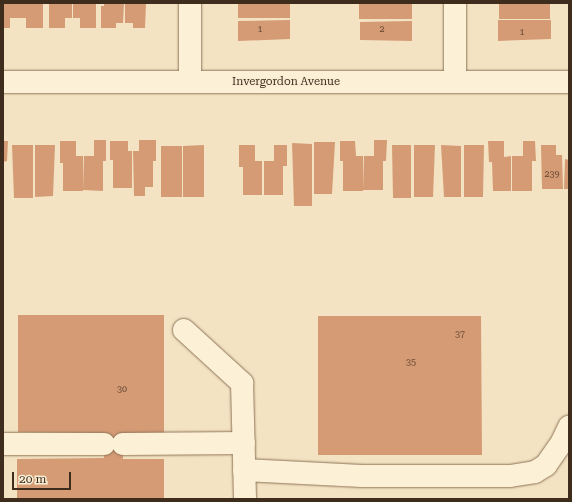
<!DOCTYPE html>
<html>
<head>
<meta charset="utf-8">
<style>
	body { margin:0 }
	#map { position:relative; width:572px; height:502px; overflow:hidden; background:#f3e3c3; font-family:"Roboto Serif",serif }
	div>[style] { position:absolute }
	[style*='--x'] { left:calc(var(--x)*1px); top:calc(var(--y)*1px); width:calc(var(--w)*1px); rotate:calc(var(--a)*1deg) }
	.building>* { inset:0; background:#d59b75 }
	.roads { filter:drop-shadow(0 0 1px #8f7457) drop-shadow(0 0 1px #8f7457) }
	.minor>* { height:22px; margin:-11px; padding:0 11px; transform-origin:11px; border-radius:11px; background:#fcf0d7 }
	span { translate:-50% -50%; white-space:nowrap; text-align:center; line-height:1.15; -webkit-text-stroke:3px #f9edd3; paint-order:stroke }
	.number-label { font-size:9px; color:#644833 }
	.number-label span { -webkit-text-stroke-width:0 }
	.street-label { font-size:11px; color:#3e2c1d }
	.frame { position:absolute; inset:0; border:4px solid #3e2c1d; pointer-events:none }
	.scale { position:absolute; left:12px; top:472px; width:59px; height:18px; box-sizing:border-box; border:2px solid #3e2c1d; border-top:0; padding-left:5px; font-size:12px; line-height:14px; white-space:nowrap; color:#3e2c1d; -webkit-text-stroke:3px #f9edd3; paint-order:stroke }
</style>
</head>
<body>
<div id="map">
	<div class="building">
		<i style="clip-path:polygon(3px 3px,19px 3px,19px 18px,10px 18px,10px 28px,3px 28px)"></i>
		<i style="clip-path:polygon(19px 3px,43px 3px,43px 28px,26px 28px,26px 18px,19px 18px)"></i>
		<i style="clip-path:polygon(49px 3px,72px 3px,72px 18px,65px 18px,65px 28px,49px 28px)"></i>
		<i style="clip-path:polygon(73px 3px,96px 3px,96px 28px,80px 28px,80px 18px,73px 18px)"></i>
		<i style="clip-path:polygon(104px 3px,124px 3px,123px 23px,116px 23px,116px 28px,101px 28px,101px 6px,104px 6px)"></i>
		<i style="clip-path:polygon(125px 3px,146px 3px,145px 28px,133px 28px,133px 23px,125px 23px)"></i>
		<i style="clip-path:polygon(238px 3px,290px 3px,290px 18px,238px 18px)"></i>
		<i style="clip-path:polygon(359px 3px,412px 3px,412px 19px,359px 19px)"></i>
		<i style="clip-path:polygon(499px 3px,550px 3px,550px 19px,499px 19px)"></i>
		<i style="clip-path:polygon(290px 20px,290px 39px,238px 41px,238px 21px)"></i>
		<i style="clip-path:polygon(498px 20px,551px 20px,551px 39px,498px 41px)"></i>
		<i style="clip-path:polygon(412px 21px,412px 41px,360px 40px,360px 22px)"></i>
		<i style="clip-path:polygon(94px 140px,106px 140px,106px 161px,103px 161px,103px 191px,83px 190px,84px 156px,94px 156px)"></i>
		<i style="clip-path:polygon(139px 140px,156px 140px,156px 161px,153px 161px,153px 187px,145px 187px,145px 196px,134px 196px,133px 151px,139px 151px)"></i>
		<i style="clip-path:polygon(374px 140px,387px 140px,386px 161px,383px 161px,383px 190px,363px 190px,364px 156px,374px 156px)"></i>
		<i style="clip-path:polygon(3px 141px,8px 141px,7px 161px,3px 162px)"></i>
		<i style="clip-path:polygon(60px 141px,76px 141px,76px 156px,83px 156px,83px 191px,63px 191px,63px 163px,60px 163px)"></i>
		<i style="clip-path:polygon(110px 141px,128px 141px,128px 151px,132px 151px,132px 188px,113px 188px,113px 160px,110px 160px)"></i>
		<i style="clip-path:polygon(340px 141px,355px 141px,356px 156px,363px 156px,363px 191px,343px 191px,343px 161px,340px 161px)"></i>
		<i style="clip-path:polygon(488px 141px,504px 141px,504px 157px,511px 156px,511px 191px,493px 191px,492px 162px,489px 162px)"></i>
		<i style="clip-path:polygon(523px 141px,535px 141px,536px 161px,532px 161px,532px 191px,512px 191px,512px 156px,523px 156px)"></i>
		<i style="clip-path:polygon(314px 142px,335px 142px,332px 194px,314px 194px)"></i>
		<i style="clip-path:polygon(292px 143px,312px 144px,312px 206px,294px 206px)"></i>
		<i style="clip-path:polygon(12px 145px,33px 145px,33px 198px,14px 198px)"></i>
		<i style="clip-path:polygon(35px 145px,55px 145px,53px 196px,35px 197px)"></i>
		<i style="clip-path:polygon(204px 145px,204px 197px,183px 197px,183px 146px)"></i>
		<i style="clip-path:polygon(239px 145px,255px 145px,255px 161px,262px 161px,262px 195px,243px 195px,243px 167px,239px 167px)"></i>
		<i style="clip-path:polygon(274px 145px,287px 145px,287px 166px,283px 166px,283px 195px,264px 195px,264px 161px,274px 161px)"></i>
		<i style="clip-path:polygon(392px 145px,411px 145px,411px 198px,393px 198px)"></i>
		<i style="clip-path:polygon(414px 145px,435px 145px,433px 197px,414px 197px)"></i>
		<i style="clip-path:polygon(441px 145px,461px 146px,461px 197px,444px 197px)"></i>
		<i style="clip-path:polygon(464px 145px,484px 145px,483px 197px,464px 197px)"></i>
		<i style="clip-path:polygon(541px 145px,556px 145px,556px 155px,562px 155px,563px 189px,542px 189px)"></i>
		<i style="clip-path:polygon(161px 146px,182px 146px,182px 197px,161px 197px)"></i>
		<i style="clip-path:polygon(565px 159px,569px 160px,569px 189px,564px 189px)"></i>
		<i style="clip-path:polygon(18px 315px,164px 315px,164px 433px,123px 433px,123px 459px,164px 459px,164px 499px,17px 499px,17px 459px,104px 458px,104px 433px,18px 432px)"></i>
		<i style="clip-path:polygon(318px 316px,481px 316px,482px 455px,318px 455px)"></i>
	</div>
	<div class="roads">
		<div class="minor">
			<i style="--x:190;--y:3;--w:79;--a:90"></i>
			<i style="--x:455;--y:3;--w:79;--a:90"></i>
			<i style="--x:3;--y:82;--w:566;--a:0"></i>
			<i style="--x:184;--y:330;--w:79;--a:42.4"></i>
			<i style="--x:242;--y:383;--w:116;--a:88.5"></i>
			<i style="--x:3;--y:444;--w:101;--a:0"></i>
			<i style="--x:123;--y:444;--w:121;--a:-0.5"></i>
			<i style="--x:244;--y:470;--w:118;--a:2.9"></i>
			<i style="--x:362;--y:476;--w:148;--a:0"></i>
			<i style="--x:510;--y:476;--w:25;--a:-9"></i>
			<i style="--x:535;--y:472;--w:13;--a:-32"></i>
			<i style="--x:546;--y:465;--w:28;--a:-55"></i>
			<i style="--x:562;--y:442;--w:17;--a:-65"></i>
		</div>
	</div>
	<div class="number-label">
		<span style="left:260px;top:29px">1</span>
		<span style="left:382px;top:29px">2</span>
		<span style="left:522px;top:32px">1</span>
		<span style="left:552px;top:174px">239</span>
		<span style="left:460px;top:334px">37</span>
		<span style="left:411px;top:362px">35</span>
		<span style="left:122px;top:389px">30</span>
	</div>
	<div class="street-label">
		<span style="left:286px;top:82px">Invergordon Avenue</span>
	</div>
	<div class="frame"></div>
	<div class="scale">20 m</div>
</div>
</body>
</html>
